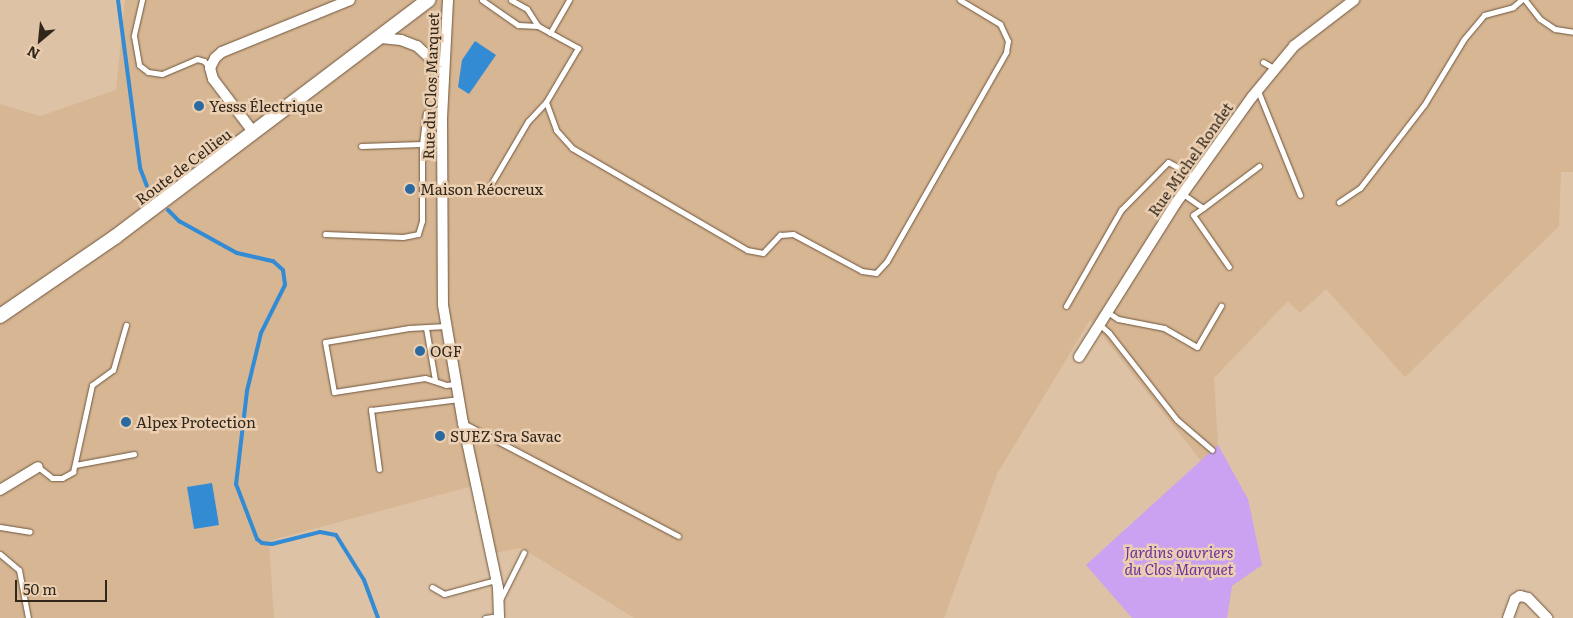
<!DOCTYPE html>
<html>
<head>
<meta charset="utf-8">
<style>
	body { margin:0 }
	#map { position:relative; width:1573px; height:618px; overflow:hidden; background:#dec2a5; font-family:Literata,serif }
	div>[style] { position:absolute }
	[style*='--x'] { left:calc(var(--x)*1px); top:calc(var(--y)*1px); width:calc(var(--w)*1px); rotate:calc(var(--a)*1deg) }
	.built>* { inset:0; background:#d7b694 }
	.green>* { inset:0; background:#cba2f1 }
	.water>* { inset:0; background:#338bd4 }
	.stream>* { height:4px; margin:-2px; padding:0 2px; transform-origin:2px; border-radius:2px; background:#338bd4 }
	.roads { filter:drop-shadow(0 0 1px #6e563c) drop-shadow(0 0 1px #6e563c) }
	.lane>* { height:5px; margin:-2.5px; padding:0 2.5px; transform-origin:2.5px; border-radius:2.5px; background:#fff }
	.street>* { height:10px; margin:-5px; padding:0 5px; transform-origin:5px; border-radius:5px; background:#fff }
	.secondary>* { height:14px; margin:-7px; padding:0 7px; transform-origin:7px; border-radius:7px; background:#fff }
	.dots>* { width:14px; height:14px; translate:-50% -50%; box-sizing:border-box; border:2px solid #ebcfb2; border-radius:50% }
	span { translate:-50% -50%; white-space:nowrap; text-align:center; line-height:1.15; -webkit-text-stroke:5px #ebcfb2; paint-order:stroke }
	.street-label { font-size:15px; color:#30261a }
	.poi-label { font-size:15px; color:#30261a }
	.left { translate:0 -50%; text-align:left }
	.park-label { font-size:15px; color:#70319c; font-style:italic }
	.north { position:absolute; left:15px; top:15px; width:50px; height:50px; -webkit-text-stroke:4px #ebcfb2; paint-order:stroke; rotate:208deg; font-size:14px; font-weight:700; line-height:20px; text-align:center; color:#30261a }
	.north::after { content:''; display:block; margin:auto; width:18px; height:22px; background:#30261a; clip-path:polygon(50% 0,100% 100%,50% 72%,0 100%) }
	.scale { position:absolute; left:15px; top:580px; width:92px; height:22px; box-sizing:border-box; border:2px solid #30261a; border-top:0; padding-left:6px; font-size:15px; line-height:18px; white-space:nowrap; color:#30261a; -webkit-text-stroke:4px #ebcfb2; paint-order:stroke }
</style>
</head>
<body>
<div id="map">
	<div class="built">
		<i style="clip-path:polygon(125px 0,1573px 0,1573px 172px,1561px 172px,1559px 226px,1405px 377px,1326px 289px,1300px 313px,1288px 301px,1214px 378px,1218px 445px,1201px 461px,1090px 320px,997px 474px,944px 618px,634px 618px,522px 548px,493px 553px,480px 484px,269px 541px,274px 618px,0 618px,0 104px,40px 116px,116px 90px)"></i>
	</div>
	<div class="green">
		<i style="clip-path:polygon(1218px 445px,1248px 499px,1262px 565px,1232px 586px,1227px 618px,1132px 618px,1086px 565px)"></i>
	</div>
	<div class="water">
		<i style="clip-path:polygon(475px 41px,496px 55px,469px 94px,458px 87px,462px 60px)"></i>
		<i style="clip-path:polygon(212px 483px,219px 525px,194px 529px,187px 487px)"></i>
	</div>
	<div class="stream">
		<i style="--x:118;--y:0;--w:169;--a:82.5"></i>
		<i style="--x:140;--y:168;--w:19;--a:69"></i>
		<i style="--x:168;--y:210;--w:16;--a:45"></i>
		<i style="--x:179;--y:221;--w:66;--a:28.9"></i>
		<i style="--x:237;--y:253;--w:37;--a:13"></i>
		<i style="--x:273;--y:261;--w:13;--a:42"></i>
		<i style="--x:283;--y:270;--w:15;--a:82"></i>
		<i style="--x:285;--y:285;--w:54;--a:116.6"></i>
		<i style="--x:261;--y:333;--w:60;--a:103.6"></i>
		<i style="--x:247;--y:391;--w:94;--a:96.7"></i>
		<i style="--x:236;--y:484;--w:59;--a:69.1"></i>
		<i style="--x:257;--y:539;--w:6;--a:39"></i>
		<i style="--x:262;--y:543;--w:10;--a:6"></i>
		<i style="--x:272;--y:544;--w:49;--a:-14"></i>
		<i style="--x:320;--y:532;--w:16;--a:11"></i>
		<i style="--x:336;--y:535;--w:53;--a:58.1"></i>
		<i style="--x:364;--y:580;--w:40;--a:69.8"></i>
	</div>
	<div class="roads">
		<div class="lane">
			<i style="--x:142;--y:0;--w:37;--a:103"></i>
			<i style="--x:134;--y:36;--w:29;--a:80"></i>
			<i style="--x:139;--y:65;--w:11;--a:38"></i>
			<i style="--x:148;--y:72;--w:14;--a:8"></i>
			<i style="--x:162;--y:74;--w:38;--a:-23"></i>
			<i style="--x:197;--y:59;--w:7;--a:16"></i>
			<i style="--x:204;--y:61;--w:9;--a:49"></i>
			<i style="--x:482;--y:0;--w:44;--a:34.8"></i>
			<i style="--x:518;--y:25;--w:20;--a:3"></i>
			<i style="--x:538;--y:26;--w:46;--a:28.8"></i>
			<i style="--x:578;--y:48;--w:63;--a:120.7"></i>
			<i style="--x:546;--y:102;--w:26;--a:133"></i>
			<i style="--x:528;--y:121;--w:73;--a:120.4"></i>
			<i style="--x:511;--y:0;--w:18;--a:29"></i>
			<i style="--x:527;--y:9;--w:20;--a:57"></i>
			<i style="--x:1525;--y:0;--w:24;--a:52"></i>
			<i style="--x:1540;--y:19;--w:18;--a:34"></i>
			<i style="--x:1555;--y:29;--w:18;--a:9"></i>
			<i style="--x:550;--y:33;--w:38;--a:-60"></i>
			<i style="--x:1263;--y:62;--w:14;--a:30"></i>
			<i style="--x:1258;--y:91;--w:112;--a:68"></i>
			<i style="--x:546;--y:102;--w:30;--a:70"></i>
			<i style="--x:556;--y:130;--w:24;--a:48"></i>
			<i style="--x:572;--y:148;--w:203;--a:30.2"></i>
			<i style="--x:747;--y:250;--w:16;--a:11"></i>
			<i style="--x:763;--y:253;--w:25;--a:-47"></i>
			<i style="--x:780;--y:235;--w:13;--a:-4"></i>
			<i style="--x:793;--y:234;--w:78;--a:28.2"></i>
			<i style="--x:862;--y:271;--w:14;--a:8"></i>
			<i style="--x:876;--y:273;--w:16;--a:-47"></i>
			<i style="--x:887;--y:261;--w:241;--a:-60.3"></i>
			<i style="--x:1006;--y:52;--w:11;--a:-80"></i>
			<i style="--x:1008;--y:41;--w:19;--a:-115"></i>
			<i style="--x:1000;--y:24;--w:47;--a:-149"></i>
			<i style="--x:361;--y:146;--w:61;--a:-1.9"></i>
			<i style="--x:422;--y:144;--w:31;--a:-83"></i>
			<i style="--x:426;--y:113;--w:16;--a:-14"></i>
			<i style="--x:1183;--y:194;--w:24;--a:35"></i>
			<i style="--x:1203;--y:208;--w:70;--a:-36.9"></i>
			<i style="--x:1339;--y:202;--w:25;--a:-34"></i>
			<i style="--x:1360;--y:188;--w:105;--a:-52.4"></i>
			<i style="--x:1424;--y:105;--w:77;--a:-58.8"></i>
			<i style="--x:1464;--y:39;--w:31;--a:-50"></i>
			<i style="--x:1484;--y:15;--w:30;--a:-15"></i>
			<i style="--x:1513;--y:7;--w:11;--a:-41"></i>
			<i style="--x:1203;--y:208;--w:12;--a:145"></i>
			<i style="--x:1193;--y:215;--w:63;--a:55.3"></i>
			<i style="--x:325;--y:234;--w:78;--a:2.2"></i>
			<i style="--x:403;--y:237;--w:15;--a:-11"></i>
			<i style="--x:418;--y:234;--w:14;--a:-73"></i>
			<i style="--x:422;--y:221;--w:77;--a:-90"></i>
			<i style="--x:1066;--y:306;--w:111;--a:-60.2"></i>
			<i style="--x:1121;--y:210;--w:67;--a:-45.6"></i>
			<i style="--x:1168;--y:162;--w:30;--a:28"></i>
			<i style="--x:1106;--y:311;--w:14;--a:34"></i>
			<i style="--x:1118;--y:319;--w:47;--a:11.1"></i>
			<i style="--x:1164;--y:328;--w:38;--a:30"></i>
			<i style="--x:1197;--y:347;--w:48;--a:-59.7"></i>
			<i style="--x:1098;--y:323;--w:15;--a:42"></i>
			<i style="--x:1109;--y:333;--w:110;--a:52"></i>
			<i style="--x:1177;--y:420;--w:46;--a:40.6"></i>
			<i style="--x:446;--y:326;--w:37;--a:177"></i>
			<i style="--x:409;--y:328;--w:85;--a:170.5"></i>
			<i style="--x:325;--y:342;--w:51;--a:79.8"></i>
			<i style="--x:334;--y:392;--w:92;--a:-8.7"></i>
			<i style="--x:425;--y:378;--w:22;--a:18"></i>
			<i style="--x:446;--y:385;--w:10;--a:-6"></i>
			<i style="--x:426;--y:328;--w:53;--a:80.2"></i>
			<i style="--x:463;--y:423;--w:243;--a:27.7"></i>
			<i style="--x:75;--y:465;--w:60;--a:-10.6"></i>
			<i style="--x:38;--y:467;--w:18;--a:38"></i>
			<i style="--x:52;--y:478;--w:10;--a:0"></i>
			<i style="--x:62;--y:478;--w:13;--a:-29"></i>
			<i style="--x:73;--y:472;--w:89;--a:-77.7"></i>
			<i style="--x:92;--y:385;--w:26;--a:-36"></i>
			<i style="--x:113;--y:370;--w:47;--a:-73.9"></i>
			<i style="--x:379;--y:469;--w:60;--a:-97.7"></i>
			<i style="--x:371;--y:410;--w:89;--a:-7.1"></i>
			<i style="--x:0;--y:527;--w:30;--a:9"></i>
			<i style="--x:0;--y:554;--w:25;--a:40"></i>
			<i style="--x:19;--y:570;--w:49;--a:79.4"></i>
			<i style="--x:432;--y:587;--w:14;--a:30"></i>
			<i style="--x:444;--y:594;--w:54;--a:-15.1"></i>
			<i style="--x:501;--y:598;--w:51;--a:-63.4"></i>
			<i style="--x:485;--y:618;--w:14;--a:-8"></i>
		</div>
		<div class="street">
			<i style="--x:448;--y:0;--w:120;--a:92.9"></i>
			<i style="--x:442;--y:120;--w:185;--a:89.7"></i>
			<i style="--x:443;--y:305;--w:120;--a:80.4"></i>
			<i style="--x:463;--y:423;--w:169;--a:78"></i>
			<i style="--x:498;--y:588;--w:30;--a:88"></i>
			<i style="--x:381;--y:38;--w:20;--a:6"></i>
			<i style="--x:401;--y:40;--w:17;--a:21"></i>
			<i style="--x:417;--y:46;--w:37;--a:43"></i>
			<i style="--x:254;--y:133;--w:68;--a:-127.2"></i>
			<i style="--x:213;--y:79;--w:11;--a:-105"></i>
			<i style="--x:210;--y:68;--w:11;--a:-63"></i>
			<i style="--x:215;--y:58;--w:9;--a:-41"></i>
			<i style="--x:222;--y:52;--w:138;--a:-22.1"></i>
			<i style="--x:1079;--y:357;--w:182;--a:-57.8"></i>
			<i style="--x:1176;--y:203;--w:130;--a:-54.4"></i>
			<i style="--x:1252;--y:97;--w:66;--a:-50.5"></i>
			<i style="--x:1294;--y:46;--w:76;--a:-37.5"></i>
			<i style="--x:0;--y:490;--w:44;--a:-31.2"></i>
			<i style="--x:1508;--y:618;--w:20;--a:-70"></i>
			<i style="--x:1515;--y:599;--w:6;--a:-31"></i>
			<i style="--x:1520;--y:596;--w:8;--a:14"></i>
			<i style="--x:1528;--y:598;--w:28;--a:46"></i>
		</div>
		<div class="secondary">
			<i style="--x:0;--y:316;--w:140;--a:-34.5"></i>
			<i style="--x:115;--y:237;--w:393;--a:-37.1"></i>
		</div>
	</div>
	<div class="dots">
		<i style="left:199px;top:106px;background:#2a6aa0"></i>
		<i style="left:410px;top:189px;background:#2a6aa0"></i>
		<i style="left:420px;top:351px;background:#2a6aa0"></i>
		<i style="left:126px;top:422px;background:#2a6aa0"></i>
		<i style="left:440px;top:436px;background:#2a6aa0"></i>
	</div>
	<div class="street-label">
		<span style="left:430px;top:86px;rotate:-88deg">Rue du Clos Marquet</span>
		<span style="left:1190px;top:159px;rotate:-55deg">Rue Michel Rondet</span>
		<span style="left:183px;top:166px;rotate:-37deg">Route de Cellieu</span>
	</div>
	<div class="poi-label">
		<span class="left" style="left:209px;top:106px">Yesss Électrique</span>
		<span class="left" style="left:420px;top:189px">Maison Réocreux</span>
		<span class="left" style="left:430px;top:351px">OGF</span>
		<span class="left" style="left:136px;top:422px">Alpex Protection</span>
		<span class="left" style="left:450px;top:436px">SUEZ Sra Savac</span>
	</div>
	<div class="park-label">
		<span style="left:1179px;top:560px">Jardins ouvriers<br>du Clos Marquet</span>
	</div>
	<div class="north">N</div>
	<div class="scale">50 m</div>
</div>
</body>
</html>
